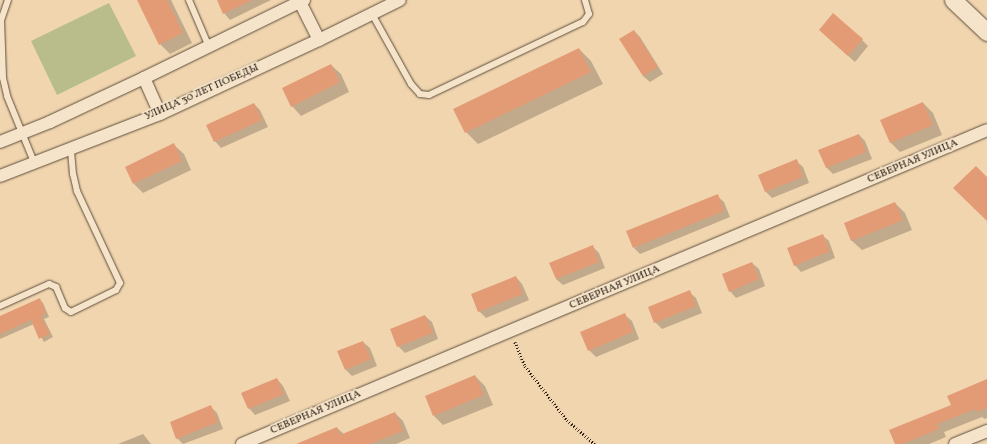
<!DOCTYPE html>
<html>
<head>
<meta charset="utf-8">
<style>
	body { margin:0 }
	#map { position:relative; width:987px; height:444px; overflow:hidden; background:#f0d5ae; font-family:Vollkorn,serif }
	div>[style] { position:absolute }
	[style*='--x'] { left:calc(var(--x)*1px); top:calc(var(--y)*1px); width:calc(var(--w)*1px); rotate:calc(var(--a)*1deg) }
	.green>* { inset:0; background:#b8bd8b }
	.shadow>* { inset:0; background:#0003 }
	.building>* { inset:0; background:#e39b76 }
	.path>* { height:2.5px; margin-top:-1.25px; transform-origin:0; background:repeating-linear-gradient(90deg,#2d2016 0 1px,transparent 0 3px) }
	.roads { filter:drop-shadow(0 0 1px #5e4d3c) drop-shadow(0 0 1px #5e4d3c) }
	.lane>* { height:6px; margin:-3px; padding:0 3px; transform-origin:3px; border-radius:3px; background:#f5e4ca }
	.street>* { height:12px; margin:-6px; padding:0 6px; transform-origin:6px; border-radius:6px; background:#f5e4ca }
	.secondary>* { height:17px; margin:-8.5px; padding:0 8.5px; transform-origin:8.5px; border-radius:8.5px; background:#f5e4ca }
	span { translate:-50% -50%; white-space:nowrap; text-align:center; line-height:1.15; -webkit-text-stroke:3.5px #f5e4ca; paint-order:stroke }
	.street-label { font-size:11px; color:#2d2016 }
</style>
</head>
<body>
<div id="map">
	<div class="green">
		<i style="clip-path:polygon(109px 3px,136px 56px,57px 95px,31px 41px)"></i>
	</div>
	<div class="shadow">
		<i style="clip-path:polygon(138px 0,171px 0,192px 43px,170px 54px,160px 44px)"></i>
		<i style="clip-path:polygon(218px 0,271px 0,230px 20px,224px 13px)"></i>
		<i style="clip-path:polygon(634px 31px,640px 37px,663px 74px,650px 82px,643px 76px)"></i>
		<i style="clip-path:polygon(826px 36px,862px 40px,868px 46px,855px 62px)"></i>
		<i style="clip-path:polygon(579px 49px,591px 61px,603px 84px,478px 144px,466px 132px)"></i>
		<i style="clip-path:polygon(331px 65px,341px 74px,349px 92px,301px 116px,292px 106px)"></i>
		<i style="clip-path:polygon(923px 103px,933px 113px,942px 135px,900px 152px,890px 142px)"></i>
		<i style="clip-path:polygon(254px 104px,260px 110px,268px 127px,221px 148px,215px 141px)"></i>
		<i style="clip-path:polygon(859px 135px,865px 141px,872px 159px,833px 174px,827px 168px,820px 151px)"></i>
		<i style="clip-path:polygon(174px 145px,184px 154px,191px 170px,143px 193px,134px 184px)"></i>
		<i style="clip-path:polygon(796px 161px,803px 167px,809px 183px,772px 198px,766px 192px,759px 176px)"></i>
		<i style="clip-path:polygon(717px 196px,724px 202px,730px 217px,640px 254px,634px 248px)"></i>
		<i style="clip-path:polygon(895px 203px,905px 213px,912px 230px,862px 250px,852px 241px,845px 224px)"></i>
		<i style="clip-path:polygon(822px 235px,829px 241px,835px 258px,801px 272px,795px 265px)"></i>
		<i style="clip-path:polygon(592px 246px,599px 253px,605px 268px,563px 285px,556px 279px)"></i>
		<i style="clip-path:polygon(752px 263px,759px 269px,765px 286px,736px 298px,730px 291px)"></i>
		<i style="clip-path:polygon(516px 277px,522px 284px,529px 300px,486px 318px,479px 311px)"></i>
		<i style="clip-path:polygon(689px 292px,696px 298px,702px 313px,662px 329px,655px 322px)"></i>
		<i style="clip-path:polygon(39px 299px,43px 303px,49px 317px,44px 319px,53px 337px,44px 342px,34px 324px,0 339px,0 317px)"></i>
		<i style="clip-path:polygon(625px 315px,632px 321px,639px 339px,596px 357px,589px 350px)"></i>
		<i style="clip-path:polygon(425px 316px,432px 322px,438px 339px,405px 353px,398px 346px)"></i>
		<i style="clip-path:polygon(363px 342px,370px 348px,377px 366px,352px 376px,346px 370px)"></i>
		<i style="clip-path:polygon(475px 376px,485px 386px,493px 405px,443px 425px,434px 416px)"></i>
		<i style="clip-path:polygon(277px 379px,283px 386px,290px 401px,255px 415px,249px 408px)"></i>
		<i style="clip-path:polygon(987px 381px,987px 418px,985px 419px,982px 417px,944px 432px,946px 437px,929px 444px,896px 444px)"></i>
		<i style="clip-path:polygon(211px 407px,217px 413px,223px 429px,183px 444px,177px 438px)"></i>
		<i style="clip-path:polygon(395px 413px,403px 421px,410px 438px,396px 444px,318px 444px,337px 428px,344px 434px)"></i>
		<i style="clip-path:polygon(143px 434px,151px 444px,118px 444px)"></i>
	</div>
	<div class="building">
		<i style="clip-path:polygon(137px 0,167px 0,183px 33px,159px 45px)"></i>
		<i style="clip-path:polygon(217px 0,252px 0,223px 14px)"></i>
		<i style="clip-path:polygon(833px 13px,863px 39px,848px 56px,819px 30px)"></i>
		<i style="clip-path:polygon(634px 30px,658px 67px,643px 76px,619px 39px)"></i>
		<i style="clip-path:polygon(579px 48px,591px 72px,465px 133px,453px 109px)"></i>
		<i style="clip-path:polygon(331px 64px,340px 82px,291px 107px,282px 88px)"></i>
		<i style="clip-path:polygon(923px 102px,933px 125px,890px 143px,880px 120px)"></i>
		<i style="clip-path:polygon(254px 103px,262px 120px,214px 142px,206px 125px)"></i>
		<i style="clip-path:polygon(859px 134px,866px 152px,826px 168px,818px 150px)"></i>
		<i style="clip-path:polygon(174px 143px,182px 161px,133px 184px,125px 167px)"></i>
		<i style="clip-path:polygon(797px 159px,803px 177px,765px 192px,758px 175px)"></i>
		<i style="clip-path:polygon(976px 166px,987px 177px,987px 221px,953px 188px)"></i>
		<i style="clip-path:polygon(718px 194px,724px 211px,633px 248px,626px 231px)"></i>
		<i style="clip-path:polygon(895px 202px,903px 220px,851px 241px,844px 223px)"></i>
		<i style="clip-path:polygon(823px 234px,830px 251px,794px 266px,787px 248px)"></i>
		<i style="clip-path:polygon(593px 245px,599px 262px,556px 279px,549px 263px)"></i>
		<i style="clip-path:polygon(752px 262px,759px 279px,729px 292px,722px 274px)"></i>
		<i style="clip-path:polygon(516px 276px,523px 294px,478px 312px,471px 294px)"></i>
		<i style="clip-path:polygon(690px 290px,696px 306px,654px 323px,648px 307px)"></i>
		<i style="clip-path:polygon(40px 298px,46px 313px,41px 316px,50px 334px,39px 339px,31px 320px,0 334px,0 316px)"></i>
		<i style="clip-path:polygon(625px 313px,633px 332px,588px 351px,580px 332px)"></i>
		<i style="clip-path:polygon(425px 315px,433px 333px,397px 347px,390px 329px)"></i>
		<i style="clip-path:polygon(363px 341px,371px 359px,345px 370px,337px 351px)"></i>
		<i style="clip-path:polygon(475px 375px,484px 395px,433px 416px,425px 396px)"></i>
		<i style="clip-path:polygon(277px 378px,284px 394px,248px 409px,241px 393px)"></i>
		<i style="clip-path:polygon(987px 379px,987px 408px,976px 412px,975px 409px,937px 424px,939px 429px,902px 444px,895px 444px,889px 430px,951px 405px,947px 396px)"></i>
		<i style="clip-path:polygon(211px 405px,218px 422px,176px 439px,170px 422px)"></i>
		<i style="clip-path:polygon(395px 412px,403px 431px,370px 444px,296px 444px,337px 427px,340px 435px)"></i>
	</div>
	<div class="path">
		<i style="--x:515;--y:342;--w:26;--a:67"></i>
		<i style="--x:525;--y:366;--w:68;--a:52.1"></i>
		<i style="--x:567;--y:420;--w:37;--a:41"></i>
	</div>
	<div class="roads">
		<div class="lane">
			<i style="--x:8;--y:0;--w:21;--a:109"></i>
			<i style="--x:1;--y:20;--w:58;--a:88"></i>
			<i style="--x:3;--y:78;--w:18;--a:77"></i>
			<i style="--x:7;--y:96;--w:71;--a:67.8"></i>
			<i style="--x:189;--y:0;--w:51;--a:66.9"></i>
			<i style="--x:372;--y:14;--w:80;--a:60.9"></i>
			<i style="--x:411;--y:84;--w:13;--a:48"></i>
			<i style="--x:420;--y:94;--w:9;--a:6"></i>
			<i style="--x:429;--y:95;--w:170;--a:-25.4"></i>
			<i style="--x:583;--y:22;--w:10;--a:-53"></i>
			<i style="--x:589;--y:14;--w:15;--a:-106"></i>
			<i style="--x:0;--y:306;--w:54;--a:-24.2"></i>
			<i style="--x:49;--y:284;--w:8;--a:23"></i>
			<i style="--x:56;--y:287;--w:23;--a:67"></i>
			<i style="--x:65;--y:308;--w:7;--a:34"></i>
			<i style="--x:71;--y:312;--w:50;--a:-26.1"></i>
			<i style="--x:116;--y:290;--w:8;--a:-60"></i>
			<i style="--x:120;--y:283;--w:102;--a:-115.1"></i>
			<i style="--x:77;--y:191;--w:17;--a:-103"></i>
			<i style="--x:73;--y:174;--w:25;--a:-95"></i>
		</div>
		<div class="street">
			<i style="--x:300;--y:2;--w:42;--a:63.4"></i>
			<i style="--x:144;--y:78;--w:39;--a:66"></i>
			<i style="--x:0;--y:142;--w:54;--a:-21.8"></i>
			<i style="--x:50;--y:122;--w:104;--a:-25.1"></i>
			<i style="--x:144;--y:78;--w:178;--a:-26"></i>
			<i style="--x:0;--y:176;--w:172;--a:-21.2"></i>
			<i style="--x:160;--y:114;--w:175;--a:-25"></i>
			<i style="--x:319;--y:40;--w:90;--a:-26.3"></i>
			<i style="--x:242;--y:444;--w:808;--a:-22.85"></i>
			<i style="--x:955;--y:444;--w:35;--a:-22"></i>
		</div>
		<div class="secondary">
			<i style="--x:953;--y:0;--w:47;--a:43.3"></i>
		</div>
	</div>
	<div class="street-label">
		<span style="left:202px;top:93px;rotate:-24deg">УЛИЦА 30 ЛЕТ ПОБЕДЫ</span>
		<span style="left:913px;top:162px;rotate:-23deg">СЕВЕРНАЯ УЛИЦА</span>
		<span style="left:615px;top:288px;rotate:-23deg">СЕВЕРНАЯ УЛИЦА</span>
		<span style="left:316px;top:413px;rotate:-23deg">СЕВЕРНАЯ УЛИЦА</span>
	</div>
</div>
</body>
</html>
